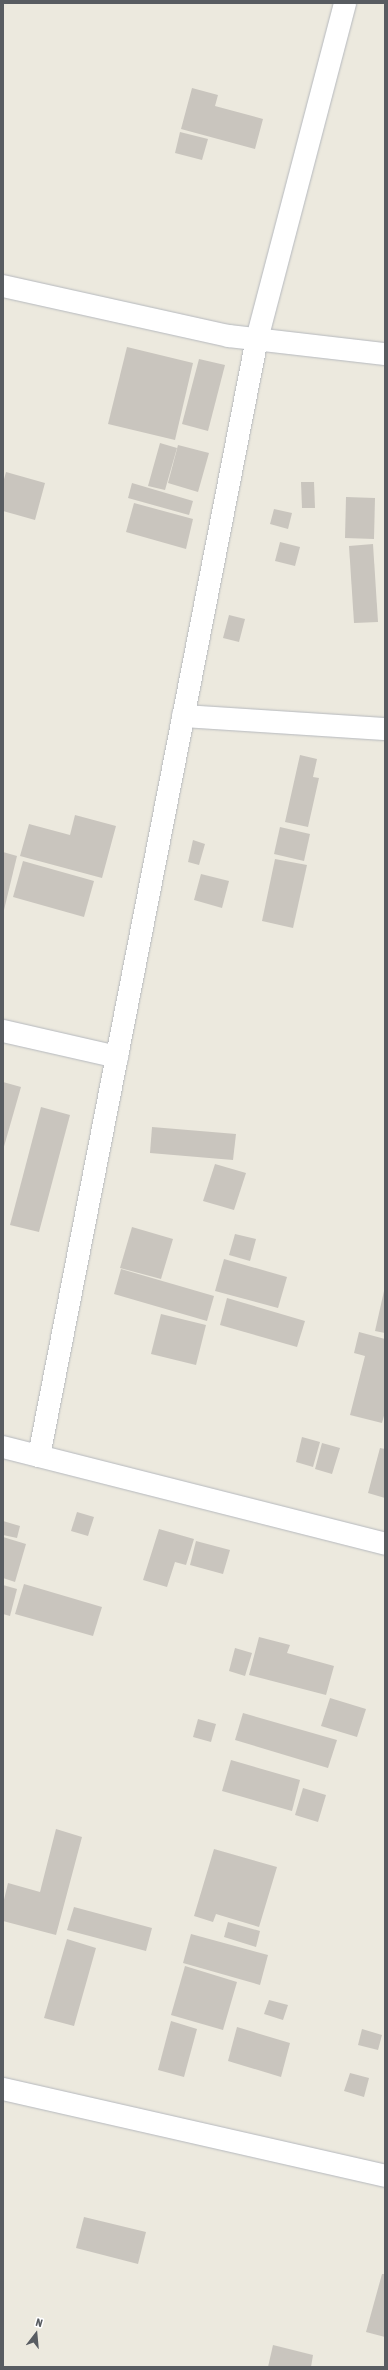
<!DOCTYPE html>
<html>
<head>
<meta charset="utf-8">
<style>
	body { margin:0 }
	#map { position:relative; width:388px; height:2370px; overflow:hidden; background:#ece9de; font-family:"Asap Condensed",sans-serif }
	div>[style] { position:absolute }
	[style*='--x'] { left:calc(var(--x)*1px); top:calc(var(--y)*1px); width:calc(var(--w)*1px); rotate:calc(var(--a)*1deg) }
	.building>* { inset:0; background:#c9c5be }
	.roads { filter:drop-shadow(0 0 1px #b5b8bd) drop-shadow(0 0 1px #b5b8bd) }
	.minor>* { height:22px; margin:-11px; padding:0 11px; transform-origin:11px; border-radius:11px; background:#fff }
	span { translate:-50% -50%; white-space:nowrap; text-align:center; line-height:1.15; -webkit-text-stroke:3px #fff; paint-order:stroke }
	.frame { position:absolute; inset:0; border:4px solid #585c61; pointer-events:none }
	.north { position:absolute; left:16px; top:2314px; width:40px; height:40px; -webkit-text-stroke:3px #fff; paint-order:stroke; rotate:16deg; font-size:11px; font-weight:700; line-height:16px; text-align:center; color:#585c61 }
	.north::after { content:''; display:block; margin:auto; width:14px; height:18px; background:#585c61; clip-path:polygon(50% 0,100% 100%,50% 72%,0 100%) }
</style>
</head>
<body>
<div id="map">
	<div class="building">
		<i style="clip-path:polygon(192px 88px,218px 95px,215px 106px,263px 119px,255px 149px,181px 129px)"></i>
		<i style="clip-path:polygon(180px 132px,208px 139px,202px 160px,175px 153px)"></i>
		<i style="clip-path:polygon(127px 347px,193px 363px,175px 440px,108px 424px)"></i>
		<i style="clip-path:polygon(199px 359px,225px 365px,208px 431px,182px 424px)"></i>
		<i style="clip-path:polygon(160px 443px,177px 448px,165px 490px,148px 486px)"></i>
		<i style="clip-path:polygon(178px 445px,209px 453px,198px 492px,168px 483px)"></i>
		<i style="clip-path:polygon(6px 472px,45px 483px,35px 520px,3px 511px,3px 483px)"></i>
		<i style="clip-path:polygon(301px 482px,314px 482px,315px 508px,302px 508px)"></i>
		<i style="clip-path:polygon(132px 483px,193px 501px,189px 515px,128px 498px)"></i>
		<i style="clip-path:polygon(346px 497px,375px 498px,374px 539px,345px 538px)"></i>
		<i style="clip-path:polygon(134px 503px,193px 519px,186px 549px,126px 532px)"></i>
		<i style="clip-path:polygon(274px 509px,292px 513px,288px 529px,270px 524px)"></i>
		<i style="clip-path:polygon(280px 542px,300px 547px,295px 566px,275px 561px)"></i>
		<i style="clip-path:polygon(373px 544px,378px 622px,354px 623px,349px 546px)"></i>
		<i style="clip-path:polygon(229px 615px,245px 619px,239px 642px,223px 638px)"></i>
		<i style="clip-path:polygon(300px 755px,317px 759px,313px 777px,319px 778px,308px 827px,285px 822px)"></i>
		<i style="clip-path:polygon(75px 815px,116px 826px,102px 878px,20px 856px,29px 824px,70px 835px)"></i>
		<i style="clip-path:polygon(280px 827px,310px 834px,304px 861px,274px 854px)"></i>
		<i style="clip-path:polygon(193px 840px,205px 844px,199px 865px,188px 862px)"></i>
		<i style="clip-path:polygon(3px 852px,17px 856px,4px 910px,3px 910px)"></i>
		<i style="clip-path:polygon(275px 859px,307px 865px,293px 928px,262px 921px)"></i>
		<i style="clip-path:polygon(23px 861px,94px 881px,84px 917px,13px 897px)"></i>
		<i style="clip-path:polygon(201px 874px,229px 881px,222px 908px,194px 900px)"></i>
		<i style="clip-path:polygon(3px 1082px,21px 1087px,3px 1150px)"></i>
		<i style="clip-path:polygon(41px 1107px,70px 1115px,39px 1232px,10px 1225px)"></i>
		<i style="clip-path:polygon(152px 1127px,236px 1134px,233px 1160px,150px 1153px)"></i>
		<i style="clip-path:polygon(215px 1164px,246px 1173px,234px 1210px,203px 1201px)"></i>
		<i style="clip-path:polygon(132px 1227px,173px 1239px,161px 1279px,120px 1268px)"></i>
		<i style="clip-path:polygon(235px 1234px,256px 1239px,250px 1261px,229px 1255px)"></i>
		<i style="clip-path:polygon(224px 1259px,287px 1277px,278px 1308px,215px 1291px)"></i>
		<i style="clip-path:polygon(121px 1269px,214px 1296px,207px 1321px,114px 1294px)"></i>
		<i style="clip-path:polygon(384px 1291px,385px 1291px,385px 1333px,375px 1331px)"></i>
		<i style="clip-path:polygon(227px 1298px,305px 1321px,297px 1347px,220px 1325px)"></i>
		<i style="clip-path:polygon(161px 1314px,206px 1325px,196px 1365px,151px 1354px)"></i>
		<i style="clip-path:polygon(359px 1332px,385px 1339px,385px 1412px,382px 1423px,350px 1415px,365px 1356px,354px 1353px)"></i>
		<i style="clip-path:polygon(302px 1437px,320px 1442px,313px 1467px,296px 1462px)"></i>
		<i style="clip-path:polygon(322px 1443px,340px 1448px,332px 1474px,315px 1469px)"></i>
		<i style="clip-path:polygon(380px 1448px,385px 1449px,385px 1498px,368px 1493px)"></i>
		<i style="clip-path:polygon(77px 1512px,94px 1517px,88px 1536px,71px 1531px)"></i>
		<i style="clip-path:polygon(3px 1521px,20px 1526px,17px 1538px,3px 1535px)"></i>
		<i style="clip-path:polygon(159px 1529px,194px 1539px,186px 1565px,175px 1562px,167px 1587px,143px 1580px)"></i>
		<i style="clip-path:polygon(3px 1537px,26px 1544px,15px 1582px,3px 1578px)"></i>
		<i style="clip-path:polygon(196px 1541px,230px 1550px,223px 1574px,190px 1565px)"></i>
		<i style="clip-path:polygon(24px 1584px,102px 1607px,93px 1636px,15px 1614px)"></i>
		<i style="clip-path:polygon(3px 1585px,17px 1589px,10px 1616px,3px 1614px)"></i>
		<i style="clip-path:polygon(259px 1637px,290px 1645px,287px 1653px,334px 1666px,326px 1695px,249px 1675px)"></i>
		<i style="clip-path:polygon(235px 1648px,252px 1653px,245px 1676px,229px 1671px)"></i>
		<i style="clip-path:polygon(330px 1698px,366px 1709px,357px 1737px,321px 1726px)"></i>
		<i style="clip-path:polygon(243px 1713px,337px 1740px,328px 1768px,235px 1740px)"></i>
		<i style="clip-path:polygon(198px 1719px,216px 1724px,211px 1742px,193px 1737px)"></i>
		<i style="clip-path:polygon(231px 1760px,300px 1780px,292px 1811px,222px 1791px)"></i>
		<i style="clip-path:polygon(303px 1788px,326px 1795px,318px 1822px,295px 1815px)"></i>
		<i style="clip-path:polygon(56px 1829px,82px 1837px,56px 1935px,3px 1921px,3px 1904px,8px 1883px,40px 1892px)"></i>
		<i style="clip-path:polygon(214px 1849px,277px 1867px,259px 1927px,216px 1914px,213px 1922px,194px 1916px)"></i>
		<i style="clip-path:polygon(74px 1907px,152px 1928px,146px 1951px,67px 1930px)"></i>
		<i style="clip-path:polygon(228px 1922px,260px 1931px,256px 1947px,224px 1937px)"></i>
		<i style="clip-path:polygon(191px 1934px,268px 1955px,260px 1985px,183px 1963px)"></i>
		<i style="clip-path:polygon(67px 1939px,96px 1948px,74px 2026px,44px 2018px)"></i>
		<i style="clip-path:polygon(185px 1966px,237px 1982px,223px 2030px,171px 2015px)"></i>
		<i style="clip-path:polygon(269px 2000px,288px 2005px,283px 2020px,264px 2014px)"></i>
		<i style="clip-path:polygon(171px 2021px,197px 2029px,184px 2077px,158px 2070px)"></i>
		<i style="clip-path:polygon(237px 2027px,290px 2043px,281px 2077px,228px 2061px)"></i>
		<i style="clip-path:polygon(362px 2029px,382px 2035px,378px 2050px,358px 2045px)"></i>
		<i style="clip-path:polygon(350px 2073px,369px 2078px,364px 2097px,344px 2091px)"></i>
		<i style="clip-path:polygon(84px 2217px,146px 2232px,138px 2264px,76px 2248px)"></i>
		<i style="clip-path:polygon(382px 2274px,385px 2274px,385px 2337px,366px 2332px)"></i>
		<i style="clip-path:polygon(273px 2345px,313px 2355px,311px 2367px,268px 2367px)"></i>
	</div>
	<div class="roads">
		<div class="minor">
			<i style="--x:3;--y:286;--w:231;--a:12.5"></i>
			<i style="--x:229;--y:336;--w:157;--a:6.6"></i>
			<i style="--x:183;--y:716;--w:202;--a:3.7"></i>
			<i style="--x:3;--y:1031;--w:117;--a:12.8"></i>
			<i style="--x:3;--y:1447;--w:394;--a:14.2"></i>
			<i style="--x:39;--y:1456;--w:1138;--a:-78.96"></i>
			<i style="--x:257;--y:339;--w:347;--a:-75.3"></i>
			<i style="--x:3;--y:2089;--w:392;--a:12.8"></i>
		</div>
	</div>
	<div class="frame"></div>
	<div class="north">N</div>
</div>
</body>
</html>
